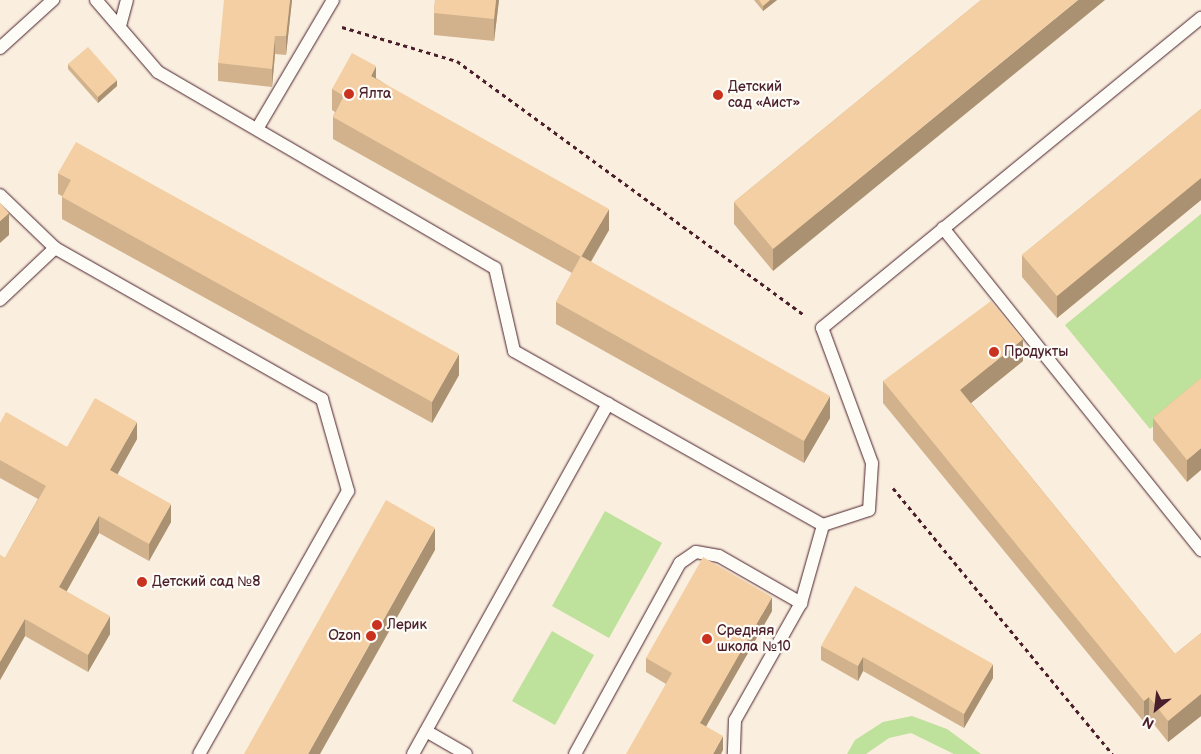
<!DOCTYPE html>
<html>
<head>
<meta charset="utf-8">
<style>
	body { margin:0 }
	#map { position:relative; width:1201px; height:754px; overflow:hidden; background:#faeede; font-family:"Balsamiq Sans",sans-serif }
	div>[style] { position:absolute }
	[style*='--x'] { left:calc(var(--x)*1px); top:calc(var(--y)*1px); width:calc(var(--w)*1px); rotate:calc(var(--a)*1deg) }
	.green>* { inset:0; background:#bee19b }
	.path>* { height:3px; margin-top:-1.5px; transform-origin:0; background:repeating-linear-gradient(90deg,#4a1f2b 0 4px,transparent 0 8px) }
	.roads { filter:drop-shadow(0 0 1px #4a1f2b) drop-shadow(0 0 1px #4a1f2b) }
	.service>* { height:12px; margin:-6px; padding:0 6px; transform-origin:6px; border-radius:6px; background:#fdfcf7 }
	.wall>* { inset:0; background:#d1b28c }
	.shaded-wall>* { inset:0; background:#aa9172 }
	.building>* { inset:0; background:#f3cfa3 }
	.dots>* { width:14px; height:14px; translate:-50% -50%; box-sizing:border-box; border:2px solid #fdfcf7; border-radius:50% }
	span { translate:-50% -50%; white-space:nowrap; text-align:center; line-height:1.15; -webkit-text-stroke:4.5px #fdfcf7; paint-order:stroke }
	.poi-label { font-size:14px; color:#4a1f2b }
	.left { translate:0 -50%; text-align:left }
	.right { translate:-100% -50%; text-align:right }
	.north { position:absolute; left:1131px; top:684px; width:50px; height:50px; -webkit-text-stroke:4px #fdfcf7; paint-order:stroke; rotate:209deg; font-size:14px; font-weight:700; line-height:20px; text-align:center; color:#4a1f2b }
	.north::after { content:''; display:block; margin:auto; width:18px; height:22px; background:#4a1f2b; clip-path:polygon(50% 0,100% 100%,50% 72%,0 100%) }
</style>
</head>
<body>
<div id="map">
	<div class="green">
		<i style="clip-path:polygon(1201px 214px,1201px 387px,1150px 429px,1065px 325px)"></i>
		<i style="clip-path:polygon(605px 511px,662px 543px,609px 638px,552px 606px)"></i>
		<i style="clip-path:polygon(552px 631px,594px 655px,555px 725px,512px 701px)"></i>
		<i style="clip-path:polygon(912px 716px,947px 729px,981px 754px,954px 754px,911px 733px,889px 738px,866px 754px,847px 754px,855px 740px,883px 722px)"></i>
	</div>
	<div class="path">
		<i style="--x:342;--y:27;--w:120;--a:16.5"></i>
		<i style="--x:457;--y:61;--w:431;--a:36.2"></i>
		<i style="--x:893;--y:488;--w:345;--a:50.5"></i>
	</div>
	<div class="roads">
		<div class="service">
			<i style="--x:96;--y:0;--w:95;--a:49.3"></i>
			<i style="--x:158;--y:72;--w:390;--a:30.2"></i>
			<i style="--x:495;--y:268;--w:85;--a:77.1"></i>
			<i style="--x:514;--y:351;--w:355;--a:29.4"></i>
			<i style="--x:823;--y:525;--w:48;--a:-18.1"></i>
			<i style="--x:869;--y:510;--w:47;--a:-86.3"></i>
			<i style="--x:872;--y:463;--w:144;--a:-110.3"></i>
			<i style="--x:822;--y:328;--w:490;--a:-39.3"></i>
			<i style="--x:120;--y:26;--w:27;--a:-75"></i>
			<i style="--x:0;--y:48;--w:72;--a:-42.2"></i>
			<i style="--x:257;--y:129;--w:150;--a:-59.5"></i>
			<i style="--x:0;--y:195;--w:76;--a:43.9"></i>
			<i style="--x:55;--y:248;--w:307;--a:29.5"></i>
			<i style="--x:322;--y:399;--w:96;--a:74.2"></i>
			<i style="--x:348;--y:491;--w:302;--a:119.5"></i>
			<i style="--x:943;--y:228;--w:413;--a:51.3"></i>
			<i style="--x:0;--y:300;--w:76;--a:-43.4"></i>
			<i style="--x:801;--y:603;--w:81;--a:-74.2"></i>
			<i style="--x:426;--y:731;--w:46;--a:29.9"></i>
			<i style="--x:413;--y:754;--w:401;--a:-60.9"></i>
			<i style="--x:575;--y:754;--w:218;--a:-61.2"></i>
			<i style="--x:680;--y:563;--w:19;--a:-35"></i>
			<i style="--x:696;--y:552;--w:23;--a:10"></i>
			<i style="--x:719;--y:556;--w:95;--a:29.8"></i>
			<i style="--x:801;--y:603;--w:134;--a:119.4"></i>
			<i style="--x:735;--y:720;--w:34;--a:92"></i>
		</div>
	</div>
	<div class="wall">
		<i style="clip-path:polygon(292px 0,286px 55px,275px 54px,272px 87px,218px 81px,218px 63px)"></i>
		<i style="clip-path:polygon(435px 0,499px 0,494px 41px,434px 35px,434px 13px)"></i>
		<i style="clip-path:polygon(754px 0,777px 0,763px 11px)"></i>
		<i style="clip-path:polygon(981px 0,773px 271px,734px 224px,734px 202px)"></i>
		<i style="clip-path:polygon(68px 64px,117px 86px,98px 103px,68px 69px)"></i>
		<i style="clip-path:polygon(376px 78px,609px 230px,591px 262px,830px 418px,804px 463px,556px 324px,556px 302px,572px 273px,333px 139px,333px 117px,335px 112px,332px 110px,332px 89px)"></i>
		<i style="clip-path:polygon(1201px 109px,1201px 200px,1057px 318px,1022px 277px,1022px 255px)"></i>
		<i style="clip-path:polygon(58px 173px,459px 375px,432px 423px,62px 219px,62px 196px,58px 194px)"></i>
		<i style="clip-path:polygon(1023px 361px,971px 403px,1175px 654px,1201px 633px,1201px 716px,1168px 742px,1149px 718px,1144px 722px,883px 403px,883px 381px)"></i>
		<i style="clip-path:polygon(1201px 378px,1187px 482px,1153px 440px,1153px 418px)"></i>
		<i style="clip-path:polygon(0 423px,67px 447px,137px 439px,117px 474px,171px 522px,149px 561px,99px 533px,66px 592px,110px 634px,88px 672px,25px 636px,0 680px,0 555px,5px 558px,38px 499px,0 478px)"></i>
		<i style="clip-path:polygon(772px 611px,706px 726px,723px 750px,666px 684px,646px 672px,646px 658px)"></i>
		<i style="clip-path:polygon(821px 646px,993px 678px,964px 728px,863px 671px,858px 681px,821px 660px)"></i>
	</div>
	<div class="shaded-wall">
		<i style="clip-path:polygon(290px 0,292px 0,286px 55px,286px 36px)"></i>
		<i style="clip-path:polygon(496px 0,499px 0,494px 41px,494px 19px)"></i>
		<i style="clip-path:polygon(770px 0,777px 0,763px 11px,763px 6px)"></i>
		<i style="clip-path:polygon(1078px 0,1105px 0,773px 271px,773px 249px)"></i>
		<i style="clip-path:polygon(275px 36px,275px 54px,272px 87px,272px 69px)"></i>
		<i style="clip-path:polygon(376px 66px,376px 88px,371px 76px)"></i>
		<i style="clip-path:polygon(117px 80px,117px 86px,98px 103px,98px 97px)"></i>
		<i style="clip-path:polygon(1201px 178px,1201px 200px,1057px 318px,1057px 296px)"></i>
		<i style="clip-path:polygon(609px 209px,609px 230px,581px 278px,581px 257px)"></i>
		<i style="clip-path:polygon(9px 213px,9px 235px,0 243px,0 221px)"></i>
		<i style="clip-path:polygon(1023px 339px,1023px 361px,960px 412px,960px 390px)"></i>
		<i style="clip-path:polygon(459px 354px,459px 375px,432px 423px,432px 402px)"></i>
		<i style="clip-path:polygon(830px 396px,830px 418px,804px 463px,804px 441px)"></i>
		<i style="clip-path:polygon(137px 422px,137px 439px,110px 488px,110px 470px)"></i>
		<i style="clip-path:polygon(1201px 448px,1201px 470px,1187px 482px,1187px 460px)"></i>
		<i style="clip-path:polygon(171px 504px,171px 522px,149px 561px,149px 544px)"></i>
		<i style="clip-path:polygon(99px 516px,99px 533px,59px 605px,59px 587px)"></i>
		<i style="clip-path:polygon(435px 528px,435px 550px,320px 754px,308px 754px)"></i>
		<i style="clip-path:polygon(772px 597px,772px 611px,700px 737px,700px 723px)"></i>
		<i style="clip-path:polygon(110px 616px,110px 634px,88px 672px,88px 655px)"></i>
		<i style="clip-path:polygon(25px 619px,25px 636px,0 680px,0 662px)"></i>
		<i style="clip-path:polygon(863px 657px,863px 671px,858px 681px,858px 666px)"></i>
		<i style="clip-path:polygon(993px 664px,993px 678px,964px 728px,964px 714px)"></i>
		<i style="clip-path:polygon(1201px 694px,1201px 716px,1168px 742px,1168px 721px)"></i>
		<i style="clip-path:polygon(1149px 697px,1149px 718px,1144px 722px,1144px 701px)"></i>
		<i style="clip-path:polygon(723px 736px,723px 750px,721px 754px,713px 754px)"></i>
	</div>
	<div class="building">
		<i style="clip-path:polygon(224px 0,290px 0,286px 36px,275px 36px,272px 69px,218px 63px)"></i>
		<i style="clip-path:polygon(435px 0,496px 0,494px 19px,434px 13px)"></i>
		<i style="clip-path:polygon(759px 0,770px 0,763px 6px)"></i>
		<i style="clip-path:polygon(981px 0,1078px 0,773px 249px,734px 202px)"></i>
		<i style="clip-path:polygon(88px 47px,117px 80px,98px 97px,68px 64px)"></i>
		<i style="clip-path:polygon(352px 53px,376px 66px,371px 76px,609px 209px,581px 257px,333px 117px,344px 96px,332px 89px)"></i>
		<i style="clip-path:polygon(1201px 109px,1201px 178px,1057px 296px,1022px 255px)"></i>
		<i style="clip-path:polygon(76px 142px,459px 354px,432px 402px,62px 197px,71px 180px,58px 173px)"></i>
		<i style="clip-path:polygon(0 203px,9px 213px,0 221px)"></i>
		<i style="clip-path:polygon(581px 256px,830px 396px,804px 441px,556px 302px)"></i>
		<i style="clip-path:polygon(991px 301px,1023px 339px,960px 390px,1175px 654px,1201px 633px,1201px 694px,1168px 721px,1149px 697px,1144px 701px,883px 381px)"></i>
		<i style="clip-path:polygon(1201px 378px,1201px 448px,1187px 460px,1153px 418px)"></i>
		<i style="clip-path:polygon(95px 398px,137px 422px,110px 470px,171px 504px,149px 544px,99px 516px,59px 587px,110px 616px,88px 655px,25px 619px,0 662px,0 555px,5px 558px,46px 486px,0 460px,0 423px,6px 412px,67px 447px)"></i>
		<i style="clip-path:polygon(386px 500px,435px 528px,308px 754px,244px 754px)"></i>
		<i style="clip-path:polygon(703px 557px,772px 597px,700px 723px,723px 736px,713px 754px,626px 754px,672px 673px,646px 658px)"></i>
		<i style="clip-path:polygon(855px 586px,993px 664px,964px 714px,863px 657px,858px 666px,821px 646px)"></i>
	</div>
	<div class="dots">
		<i style="left:349px;top:94px;background:#c8321e"></i>
		<i style="left:718px;top:95px;background:#c8321e"></i>
		<i style="left:994px;top:352px;background:#c8321e"></i>
		<i style="left:142px;top:582px;background:#c8321e"></i>
		<i style="left:377px;top:625px;background:#c8321e"></i>
		<i style="left:371px;top:636px;background:#c8321e"></i>
		<i style="left:707px;top:639px;background:#c8321e"></i>
	</div>
	<div class="poi-label">
		<span class="left" style="left:728px;top:95px">Детский<br>сад «Аист»</span>
		<span class="left" style="left:359px;top:94px">Ялта</span>
		<span class="left" style="left:1004px;top:352px">Продукты</span>
		<span class="left" style="left:152px;top:582px">Детский сад №8</span>
		<span class="left" style="left:387px;top:625px">Лерик</span>
		<span class="left" style="left:717px;top:639px">Средняя<br>школа №10</span>
		<span class="right" style="left:361px;top:636px">Ozon</span>
	</div>
	<div class="north">N</div>
</div>
</body>
</html>
